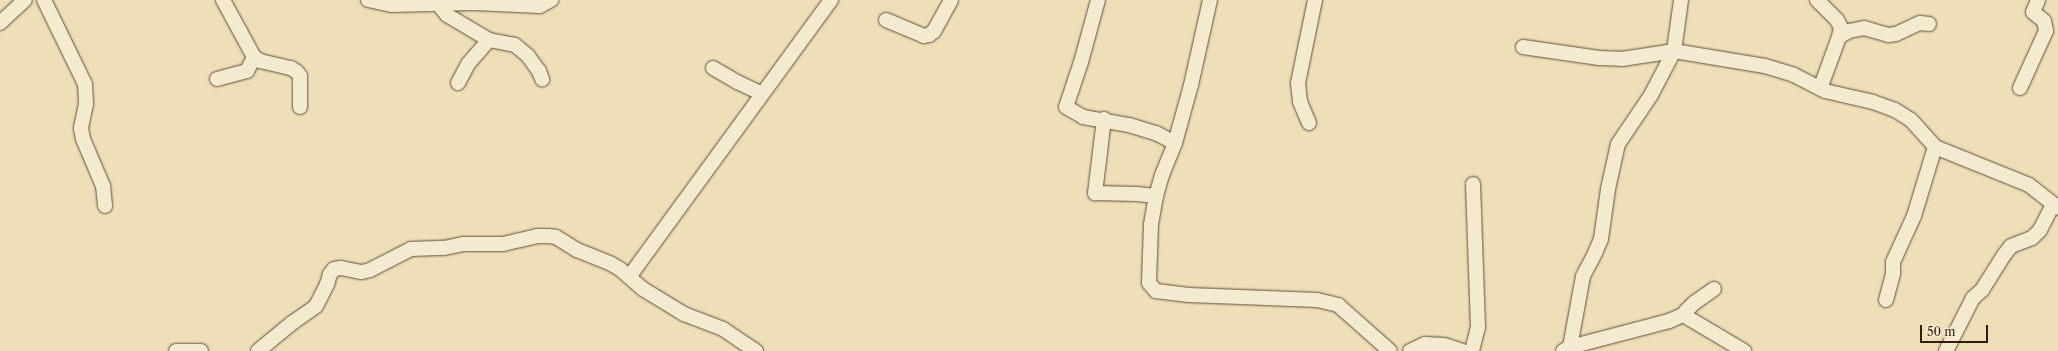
<!DOCTYPE html>
<html>
<head>
<meta charset="utf-8">
<style>
	body { margin:0 }
	#map { position:relative; width:2058px; height:351px; overflow:hidden; background:#eedfb7; font-family:"Libre Caslon Text",serif }
	div>[style] { position:absolute }
	[style*='--x'] { left:calc(var(--x)*1px); top:calc(var(--y)*1px); width:calc(var(--w)*1px); rotate:calc(var(--a)*1deg) }
	.roads { filter:drop-shadow(0 0 1px #614d3a) drop-shadow(0 0 1px #614d3a) }
	.minor>* { height:14px; margin:-7px; padding:0 7px; transform-origin:7px; border-radius:7px; background:#f4ead0 }
	span { translate:-50% -50%; white-space:nowrap; text-align:center; line-height:1.15; -webkit-text-stroke:3.5px #f4ead0; paint-order:stroke }
	.scale { position:absolute; left:1920px; top:325px; width:68px; height:18px; box-sizing:border-box; border:2px solid #321c11; border-top:0; padding-left:5px; font-size:12px; line-height:14px; white-space:nowrap; color:#321c11; -webkit-text-stroke:3px #f4ead0; paint-order:stroke }
</style>
</head>
<body>
<div id="map">
	<div class="roads">
		<div class="minor">
			<i style="--x:44;--y:0;--w:93;--a:64"></i>
			<i style="--x:85;--y:84;--w:20;--a:87"></i>
			<i style="--x:86;--y:104;--w:25;--a:102"></i>
			<i style="--x:81;--y:128;--w:11;--a:80"></i>
			<i style="--x:83;--y:139;--w:51;--a:66.9"></i>
			<i style="--x:103;--y:186;--w:20;--a:84"></i>
			<i style="--x:223;--y:0;--w:65;--a:61.5"></i>
			<i style="--x:254;--y:57;--w:7;--a:34"></i>
			<i style="--x:260;--y:61;--w:32;--a:13"></i>
			<i style="--x:291;--y:68;--w:7;--a:34"></i>
			<i style="--x:297;--y:72;--w:5;--a:53"></i>
			<i style="--x:300;--y:76;--w:31;--a:90"></i>
			<i style="--x:368;--y:0;--w:24;--a:12"></i>
			<i style="--x:391;--y:5;--w:83;--a:-1.4"></i>
			<i style="--x:474;--y:3;--w:66;--a:2.6"></i>
			<i style="--x:540;--y:6;--w:13;--a:-29"></i>
			<i style="--x:1098;--y:0;--w:64;--a:105.3"></i>
			<i style="--x:1081;--y:62;--w:47;--a:108.4"></i>
			<i style="--x:1066;--y:107;--w:20;--a:30"></i>
			<i style="--x:1083;--y:117;--w:47;--a:9.9"></i>
			<i style="--x:1129;--y:125;--w:28;--a:17"></i>
			<i style="--x:1156;--y:133;--w:21;--a:28"></i>
			<i style="--x:1210;--y:0;--w:87;--a:102.6"></i>
			<i style="--x:1191;--y:85;--w:60;--a:105.4"></i>
			<i style="--x:1175;--y:143;--w:35;--a:112"></i>
			<i style="--x:1162;--y:175;--w:22;--a:106"></i>
			<i style="--x:1156;--y:196;--w:29;--a:100"></i>
			<i style="--x:1151;--y:225;--w:58;--a:92"></i>
			<i style="--x:1149;--y:283;--w:11;--a:49"></i>
			<i style="--x:1156;--y:291;--w:33;--a:7"></i>
			<i style="--x:1189;--y:295;--w:128;--a:2.2"></i>
			<i style="--x:1317;--y:300;--w:22;--a:13"></i>
			<i style="--x:1338;--y:305;--w:69;--a:41.5"></i>
			<i style="--x:1817;--y:0;--w:28;--a:45"></i>
			<i style="--x:1837;--y:20;--w:9;--a:63"></i>
			<i style="--x:1841;--y:28;--w:9;--a:103"></i>
			<i style="--x:1839;--y:37;--w:55;--a:110.1"></i>
			<i style="--x:439;--y:5;--w:13;--a:51"></i>
			<i style="--x:447;--y:15;--w:49;--a:30.8"></i>
			<i style="--x:886;--y:20;--w:41;--a:22.8"></i>
			<i style="--x:924;--y:36;--w:5;--a:-11"></i>
			<i style="--x:929;--y:35;--w:6;--a:-39"></i>
			<i style="--x:934;--y:31;--w:35;--a:-61"></i>
			<i style="--x:0;--y:23;--w:34;--a:-43"></i>
			<i style="--x:1839;--y:37;--w:12;--a:-31"></i>
			<i style="--x:1849;--y:31;--w:15;--a:-11"></i>
			<i style="--x:1864;--y:28;--w:25;--a:16"></i>
			<i style="--x:1888;--y:35;--w:8;--a:-7"></i>
			<i style="--x:1896;--y:34;--w:26;--a:-25"></i>
			<i style="--x:1920;--y:23;--w:9;--a:6"></i>
			<i style="--x:1523;--y:47;--w:77;--a:8.2"></i>
			<i style="--x:1599;--y:58;--w:23;--a:2"></i>
			<i style="--x:1622;--y:59;--w:53;--a:-8.7"></i>
			<i style="--x:1674;--y:51;--w:92;--a:9.4"></i>
			<i style="--x:1765;--y:66;--w:30;--a:17"></i>
			<i style="--x:1794;--y:75;--w:35;--a:27"></i>
			<i style="--x:1825;--y:91;--w:49;--a:12.9"></i>
			<i style="--x:1873;--y:102;--w:23;--a:20"></i>
			<i style="--x:1895;--y:110;--w:19;--a:32"></i>
			<i style="--x:1911;--y:120;--w:36;--a:48"></i>
			<i style="--x:1935;--y:147;--w:101;--a:22"></i>
			<i style="--x:2029;--y:185;--w:37;--a:38"></i>
			<i style="--x:713;--y:68;--w:28;--a:30"></i>
			<i style="--x:737;--y:82;--w:26;--a:25"></i>
			<i style="--x:217;--y:79;--w:31;--a:-15"></i>
			<i style="--x:247;--y:71;--w:16;--a:-63"></i>
			<i style="--x:458;--y:83;--w:21;--a:-62"></i>
			<i style="--x:468;--y:64;--w:32;--a:-49"></i>
			<i style="--x:489;--y:40;--w:26;--a:11"></i>
			<i style="--x:515;--y:45;--w:17;--a:40"></i>
			<i style="--x:528;--y:56;--w:19;--a:54"></i>
			<i style="--x:539;--y:71;--w:9;--a:69"></i>
			<i style="--x:2020;--y:88;--w:63;--a:-65.5"></i>
			<i style="--x:2046;--y:31;--w:10;--a:-101"></i>
			<i style="--x:2044;--y:21;--w:14;--a:-141"></i>
			<i style="--x:2033;--y:12;--w:13;--a:-67"></i>
			<i style="--x:1104;--y:119;--w:75;--a:96.9"></i>
			<i style="--x:1095;--y:193;--w:42;--a:1.4"></i>
			<i style="--x:1137;--y:194;--w:19;--a:6"></i>
			<i style="--x:1309;--y:123;--w:23;--a:-113"></i>
			<i style="--x:1300;--y:102;--w:19;--a:-96"></i>
			<i style="--x:1298;--y:83;--w:85;--a:-78.4"></i>
			<i style="--x:629;--y:277;--w:343;--a:-53.9"></i>
			<i style="--x:1714;--y:289;--w:24;--a:145"></i>
			<i style="--x:1694;--y:303;--w:11;--a:135"></i>
			<i style="--x:1686;--y:311;--w:5;--a:101"></i>
			<i style="--x:1685;--y:316;--w:69;--a:30.7"></i>
			<i style="--x:1886;--y:300;--w:28;--a:-75"></i>
			<i style="--x:1893;--y:273;--w:11;--a:-90"></i>
			<i style="--x:1893;--y:262;--w:51;--a:-65.5"></i>
			<i style="--x:1914;--y:216;--w:72;--a:-73.1"></i>
			<i style="--x:176;--y:351;--w:25;--a:0"></i>
			<i style="--x:258;--y:351;--w:44;--a:-39.5"></i>
			<i style="--x:292;--y:323;--w:29;--a:-35"></i>
			<i style="--x:316;--y:306;--w:25;--a:-63"></i>
			<i style="--x:327;--y:284;--w:10;--a:-73"></i>
			<i style="--x:330;--y:274;--w:6;--a:-51"></i>
			<i style="--x:334;--y:269;--w:7;--a:-8"></i>
			<i style="--x:341;--y:268;--w:21;--a:11"></i>
			<i style="--x:362;--y:272;--w:8;--a:-14"></i>
			<i style="--x:370;--y:270;--w:46;--a:-27.1"></i>
			<i style="--x:411;--y:249;--w:33;--a:-2"></i>
			<i style="--x:444;--y:248;--w:19;--a:-12"></i>
			<i style="--x:463;--y:244;--w:40;--a:0"></i>
			<i style="--x:503;--y:244;--w:35;--a:-13"></i>
			<i style="--x:537;--y:236;--w:11;--a:0"></i>
			<i style="--x:548;--y:236;--w:8;--a:7"></i>
			<i style="--x:556;--y:237;--w:25;--a:32"></i>
			<i style="--x:577;--y:250;--w:37;--a:22"></i>
			<i style="--x:611;--y:264;--w:10;--a:29"></i>
			<i style="--x:620;--y:269;--w:30;--a:41"></i>
			<i style="--x:643;--y:289;--w:48;--a:31.4"></i>
			<i style="--x:684;--y:314;--w:42;--a:21"></i>
			<i style="--x:723;--y:329;--w:40;--a:34"></i>
			<i style="--x:1410;--y:351;--w:17;--a:-25"></i>
			<i style="--x:1425;--y:344;--w:19;--a:3"></i>
			<i style="--x:1444;--y:345;--w:20;--a:18"></i>
			<i style="--x:1472;--y:351;--w:25;--a:-76"></i>
			<i style="--x:1478;--y:327;--w:143;--a:-92"></i>
			<i style="--x:1563;--y:351;--w:8;--a:-30"></i>
			<i style="--x:1570;--y:347;--w:72;--a:-79.6"></i>
			<i style="--x:1583;--y:276;--w:26;--a:-62"></i>
			<i style="--x:1595;--y:253;--w:15;--a:-67"></i>
			<i style="--x:1601;--y:239;--w:50;--a:-82"></i>
			<i style="--x:1608;--y:189;--w:46;--a:-77.5"></i>
			<i style="--x:1618;--y:144;--w:59;--a:-56"></i>
			<i style="--x:1651;--y:95;--w:50;--a:-62.4"></i>
			<i style="--x:1674;--y:51;--w:51;--a:-82.2"></i>
			<i style="--x:1569;--y:351;--w:4;--a:-76"></i>
			<i style="--x:1570;--y:347;--w:102;--a:-14.7"></i>
			<i style="--x:1669;--y:321;--w:17;--a:-24"></i>
			<i style="--x:1946;--y:351;--w:59;--a:-63"></i>
			<i style="--x:1973;--y:298;--w:12;--a:-42"></i>
			<i style="--x:1982;--y:290;--w:41;--a:-57.8"></i>
			<i style="--x:2004;--y:255;--w:11;--a:-52"></i>
			<i style="--x:2011;--y:246;--w:22;--a:-21"></i>
			<i style="--x:2032;--y:238;--w:11;--a:-45"></i>
			<i style="--x:2040;--y:230;--w:29;--a:-63"></i>
		</div>
	</div>
	<div class="scale">50 m</div>
</div>
</body>
</html>
